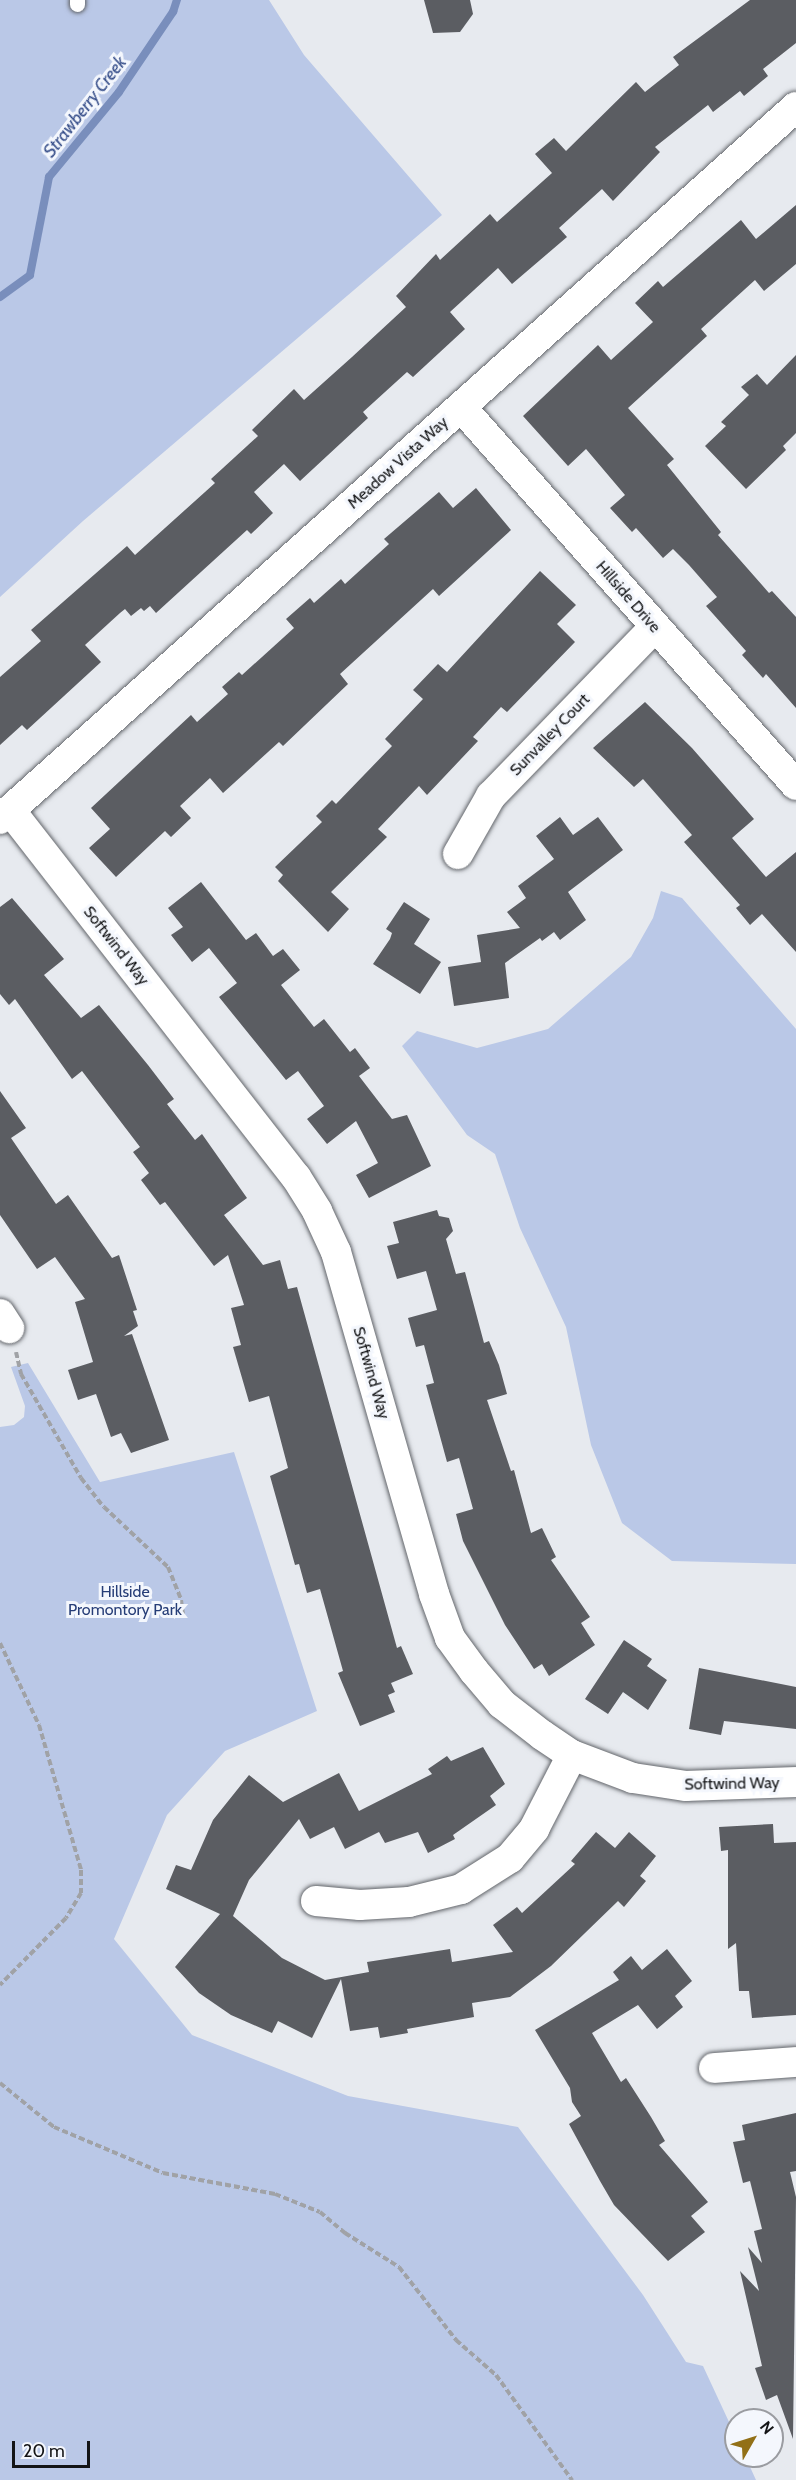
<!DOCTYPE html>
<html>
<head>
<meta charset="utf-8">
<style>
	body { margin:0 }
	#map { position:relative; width:796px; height:2480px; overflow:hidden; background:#e7eaef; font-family:Cabin,sans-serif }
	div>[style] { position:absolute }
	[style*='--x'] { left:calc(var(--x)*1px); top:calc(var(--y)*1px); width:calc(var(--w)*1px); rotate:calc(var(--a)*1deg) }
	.green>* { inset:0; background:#bac8e7 }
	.stream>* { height:8px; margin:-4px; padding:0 4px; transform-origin:4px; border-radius:4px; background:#798ebc }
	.building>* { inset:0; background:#5b5d62 }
	.path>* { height:4px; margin-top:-2px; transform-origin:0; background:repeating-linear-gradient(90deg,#a0a2a6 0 6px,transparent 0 9px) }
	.roads { filter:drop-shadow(0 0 2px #63666b) drop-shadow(0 0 2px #63666b) }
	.lane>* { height:15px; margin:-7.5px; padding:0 7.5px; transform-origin:7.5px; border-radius:7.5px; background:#fff }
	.street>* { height:30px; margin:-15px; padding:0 15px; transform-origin:15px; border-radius:15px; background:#fff }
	span { translate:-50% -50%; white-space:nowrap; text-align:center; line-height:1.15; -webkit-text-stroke:6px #f4f7fd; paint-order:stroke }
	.street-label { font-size:16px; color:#131416 }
	.park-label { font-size:16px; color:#263d77 }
	.water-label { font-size:18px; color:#354d89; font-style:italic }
	.north { position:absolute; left:724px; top:2408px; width:60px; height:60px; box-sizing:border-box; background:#f4f7fd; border:2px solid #9a9ca1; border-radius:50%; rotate:51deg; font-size:16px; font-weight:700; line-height:24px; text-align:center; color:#131416 }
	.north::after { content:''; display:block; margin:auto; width:21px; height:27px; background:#927017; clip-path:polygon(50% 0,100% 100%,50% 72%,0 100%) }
	.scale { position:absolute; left:12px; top:2441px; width:78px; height:27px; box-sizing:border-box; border:3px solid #131416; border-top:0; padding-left:8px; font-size:18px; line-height:21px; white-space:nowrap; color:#131416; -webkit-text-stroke:4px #f4f7fd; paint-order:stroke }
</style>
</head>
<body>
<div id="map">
	<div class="green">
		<i style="clip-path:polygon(0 0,269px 0,304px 55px,442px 215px,83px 521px,0 597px)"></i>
		<i style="clip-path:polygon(661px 891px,682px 898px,796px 1029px,796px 1564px,672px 1561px,622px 1523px,591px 1445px,566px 1327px,520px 1228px,495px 1154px,467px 1135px,402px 1046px,417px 1031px,477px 1048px,548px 1029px,631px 957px,653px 918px)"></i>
		<i style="clip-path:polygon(28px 1363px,100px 1482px,234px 1452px,317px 1711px,225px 1751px,167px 1815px,114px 1939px,192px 2035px,348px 2096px,518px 2127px,643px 2295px,686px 2362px,703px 2366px,736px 2437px,736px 2456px,745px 2456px,756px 2480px,0 2480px,0 1427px,14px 1425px,24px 1417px,25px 1406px,11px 1367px)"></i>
	</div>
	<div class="stream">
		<i style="--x:0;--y:297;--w:37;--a:-36"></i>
		<i style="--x:30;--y:275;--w:100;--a:-79"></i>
		<i style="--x:49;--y:177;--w:110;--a:-50.5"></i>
		<i style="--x:119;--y:92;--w:97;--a:-56"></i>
		<i style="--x:173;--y:12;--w:13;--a:-72"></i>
	</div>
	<div class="building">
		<i style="clip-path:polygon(424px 0,470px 0,473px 14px,460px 32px,433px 33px)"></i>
		<i style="clip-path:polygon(750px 0,796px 0,796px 43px,763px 69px,768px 76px,744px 96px,740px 91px,713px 112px,708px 105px,655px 147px,660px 152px,613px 201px,602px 189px,559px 228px,567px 237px,512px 284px,498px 268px,450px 312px,465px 329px,413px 377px,407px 372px,363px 412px,368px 418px,300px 481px,284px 464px,254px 492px,273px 513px,251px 534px,247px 530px,156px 613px,150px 606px,144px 611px,141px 608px,131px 616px,125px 609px,120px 613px,85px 645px,101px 662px,27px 730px,22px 725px,0 745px,0 677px,41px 641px,31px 630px,127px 546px,135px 555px,215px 483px,211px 479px,258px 436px,252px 430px,294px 389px,304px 400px,352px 357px,406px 307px,396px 296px,436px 254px,440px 260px,490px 214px,497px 222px,552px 173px,535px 154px,554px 138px,566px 151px,636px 82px,645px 92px,679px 65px,673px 57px)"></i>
		<i style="clip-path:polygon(796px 205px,796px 264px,764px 291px,755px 280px,701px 329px,707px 336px,628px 408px,674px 459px,667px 465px,721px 532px,718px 535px,769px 593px,772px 591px,796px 617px,796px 708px,766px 674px,763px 678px,742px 655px,746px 651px,706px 606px,717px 597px,689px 565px,673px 549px,663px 558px,636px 528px,632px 532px,610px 508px,625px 495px,586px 449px,568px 466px,523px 416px,598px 345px,611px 360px,653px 322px,635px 303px,658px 281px,663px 287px,741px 220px,756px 239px)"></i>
		<i style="clip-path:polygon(796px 355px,796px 433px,783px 446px,786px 450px,746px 489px,705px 446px,726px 426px,721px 422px,749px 395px,741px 387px,757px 374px,767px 385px)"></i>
		<i style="clip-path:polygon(476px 488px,511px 530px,439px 596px,433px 589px,340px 674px,348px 684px,283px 746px,279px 742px,223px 793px,210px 778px,180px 806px,191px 818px,171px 837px,165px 831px,116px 877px,89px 848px,110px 829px,91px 808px,191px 715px,197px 722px,228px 694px,222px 687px,239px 672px,242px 675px,294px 628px,286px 619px,310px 598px,314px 603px,341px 579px,345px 584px,389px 544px,384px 539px,439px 492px,453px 508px)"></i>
		<i style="clip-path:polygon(540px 571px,576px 605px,557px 624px,575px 642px,507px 712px,501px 707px,473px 737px,478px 741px,427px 795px,419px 786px,378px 829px,387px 837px,331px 892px,349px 909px,328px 932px,278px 881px,283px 875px,275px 867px,322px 822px,316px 816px,332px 800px,336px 804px,392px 746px,385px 739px,423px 699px,413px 690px,438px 664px,447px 672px)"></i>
		<i style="clip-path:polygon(645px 702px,692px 748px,754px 819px,732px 838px,766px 877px,796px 852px,796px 952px,762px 914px,750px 925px,736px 908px,740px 905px,684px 842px,692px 835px,643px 779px,634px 787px,593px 748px)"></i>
		<i style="clip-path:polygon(560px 817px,573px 835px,598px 817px,623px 850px,568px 892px,586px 920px,560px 940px,554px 932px,542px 941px,540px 938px,505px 963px,509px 998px,454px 1006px,448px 967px,481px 962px,477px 935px,520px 928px,507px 912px,526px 898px,518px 886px,554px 859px,536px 836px)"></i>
		<i style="clip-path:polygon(201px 882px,246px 940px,256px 933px,273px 956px,283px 949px,300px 970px,281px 985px,314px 1027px,324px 1019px,350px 1052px,355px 1048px,370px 1068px,359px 1076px,392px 1119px,407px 1115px,431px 1166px,369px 1198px,356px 1175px,378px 1163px,356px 1121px,327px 1144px,307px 1119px,324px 1106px,298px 1071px,286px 1080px,219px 997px,237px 983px,209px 948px,192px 962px,171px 935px,183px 927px,168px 908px)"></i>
		<i style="clip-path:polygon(12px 898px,64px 959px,44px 975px,81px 1018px,99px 1005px,148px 1065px,174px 1099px,167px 1104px,195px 1140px,202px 1134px,247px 1198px,224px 1215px,263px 1265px,280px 1260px,288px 1289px,297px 1287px,397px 1648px,401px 1646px,413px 1674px,391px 1683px,395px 1692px,388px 1695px,395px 1712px,360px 1726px,338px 1673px,343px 1671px,320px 1589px,307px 1593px,299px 1564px,295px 1565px,270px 1476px,288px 1468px,269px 1396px,249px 1402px,233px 1347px,241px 1345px,231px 1308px,244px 1305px,228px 1255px,214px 1266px,165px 1202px,160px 1205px,141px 1180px,149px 1173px,133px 1152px,140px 1147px,82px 1071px,72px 1079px,15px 999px,9px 1005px,0 994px,0 907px)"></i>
		<i style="clip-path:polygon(404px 902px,430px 919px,414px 944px,441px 962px,420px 994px,373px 964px,390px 939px,392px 933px,386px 929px)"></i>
		<i style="clip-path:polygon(0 1091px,26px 1128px,11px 1138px,56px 1204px,68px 1195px,112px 1258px,119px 1255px,137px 1310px,133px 1311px,138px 1326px,124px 1336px,132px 1334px,169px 1440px,131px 1453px,121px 1433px,111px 1437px,96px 1394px,78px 1400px,68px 1370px,93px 1362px,75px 1302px,85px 1299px,55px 1257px,37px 1269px,0 1215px)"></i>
		<i style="clip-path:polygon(437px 1210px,439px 1216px,449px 1218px,453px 1231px,446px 1239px,456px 1274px,465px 1272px,484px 1343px,489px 1341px,499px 1365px,507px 1394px,487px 1400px,511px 1471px,514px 1470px,531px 1533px,542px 1528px,556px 1557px,551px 1560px,590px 1617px,581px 1623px,595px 1645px,549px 1676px,542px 1664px,534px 1669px,505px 1625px,463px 1541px,456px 1514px,473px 1509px,459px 1458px,447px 1462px,426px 1385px,434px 1383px,424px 1345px,416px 1347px,408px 1318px,437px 1310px,426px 1271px,397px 1279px,387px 1246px,399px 1243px,393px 1222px)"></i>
		<i style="clip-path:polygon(624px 1640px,652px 1659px,647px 1666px,667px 1680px,648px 1710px,623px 1692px,608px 1714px,585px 1699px)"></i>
		<i style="clip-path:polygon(699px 1668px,796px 1687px,796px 1729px,724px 1721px,721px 1735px,689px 1729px)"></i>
		<i style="clip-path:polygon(483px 1747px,505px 1784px,490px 1796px,496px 1805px,453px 1835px,455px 1839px,428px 1853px,418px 1832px,385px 1843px,379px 1832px,345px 1849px,334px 1827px,310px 1839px,299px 1819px,249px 1880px,233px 1916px,282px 1958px,325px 1980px,369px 1972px,367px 1962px,450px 1949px,452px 1962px,513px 1952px,493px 1925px,517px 1907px,522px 1913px,575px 1864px,571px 1861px,596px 1832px,615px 1848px,629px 1832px,656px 1856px,640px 1876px,646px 1881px,624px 1907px,618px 1901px,551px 1966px,510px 1997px,472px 2003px,474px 2017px,407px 2029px,408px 2033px,380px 2038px,378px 2027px,350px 2031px,341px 1979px,312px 2038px,278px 2021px,272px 2033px,231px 2015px,199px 1993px,175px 1967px,220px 1914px,166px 1889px,176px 1865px,191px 1870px,213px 1820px,249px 1775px,283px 1802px,339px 1773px,359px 1811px,432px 1774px,428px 1769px,447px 1756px,451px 1761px)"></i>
		<i style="clip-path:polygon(773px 1824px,774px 1843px,796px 1842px,796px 2015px,752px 2018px,749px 1991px,739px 1991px,736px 1943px,728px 1949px,728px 1850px,721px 1851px,719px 1827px)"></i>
		<i style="clip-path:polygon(667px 1949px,692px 1981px,675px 1996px,683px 2007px,657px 2029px,638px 2005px,592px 2033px,621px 2082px,626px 2078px,651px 2117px,665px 2141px,659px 2145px,708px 2202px,691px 2216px,705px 2232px,668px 2261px,614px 2205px,600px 2181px,569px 2124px,581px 2116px,572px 2102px,570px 2088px,535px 2030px,619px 1980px,613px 1972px,631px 1956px,642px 1970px)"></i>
		<i style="clip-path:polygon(796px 2113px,796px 2171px,790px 2172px,796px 2197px,793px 2439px,777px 2395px,766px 2400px,755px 2368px,762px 2366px,740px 2271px,759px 2291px,748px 2247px,762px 2263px,754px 2231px,762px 2229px,750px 2181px,743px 2183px,733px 2142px,745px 2140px,742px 2125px)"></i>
	</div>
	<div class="path">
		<i style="--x:16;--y:1352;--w:23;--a:77"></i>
		<i style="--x:21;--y:1374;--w:120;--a:60"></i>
		<i style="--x:81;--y:1478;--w:37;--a:52"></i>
		<i style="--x:104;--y:1507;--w:88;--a:43.2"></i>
		<i style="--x:168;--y:1567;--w:35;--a:68"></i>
		<i style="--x:181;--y:1600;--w:15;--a:82"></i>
		<i style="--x:0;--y:1643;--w:91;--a:64.6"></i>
		<i style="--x:39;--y:1725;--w:151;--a:73.8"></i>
		<i style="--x:81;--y:1870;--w:23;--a:90"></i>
		<i style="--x:81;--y:1893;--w:29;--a:121"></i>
		<i style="--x:66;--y:1918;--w:94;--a:134.6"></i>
		<i style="--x:0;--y:2083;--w:70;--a:39.2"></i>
		<i style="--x:54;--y:2127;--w:118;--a:22.9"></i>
		<i style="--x:163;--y:2173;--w:114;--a:10.6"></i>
		<i style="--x:275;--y:2194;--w:48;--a:21.8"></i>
		<i style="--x:320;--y:2212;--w:33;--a:40"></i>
		<i style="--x:345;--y:2233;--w:64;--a:32.2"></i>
		<i style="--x:399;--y:2267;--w:93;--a:52"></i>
		<i style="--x:456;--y:2340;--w:53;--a:41.2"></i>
		<i style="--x:496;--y:2375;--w:130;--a:54.1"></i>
	</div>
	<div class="roads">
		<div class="lane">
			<i style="--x:77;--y:0;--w:4;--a:90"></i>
		</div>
		<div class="street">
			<i style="--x:461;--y:407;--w:505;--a:48.45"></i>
			<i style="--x:10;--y:810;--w:465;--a:52.1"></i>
			<i style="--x:296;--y:1177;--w:40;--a:58"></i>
			<i style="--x:317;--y:1211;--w:45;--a:65.1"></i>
			<i style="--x:336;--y:1252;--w:356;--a:74"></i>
			<i style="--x:434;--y:1594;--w:47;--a:70"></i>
			<i style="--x:450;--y:1638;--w:41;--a:54"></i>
			<i style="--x:474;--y:1671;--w:43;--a:49.7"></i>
			<i style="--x:502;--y:1704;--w:51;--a:37.8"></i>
			<i style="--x:542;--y:1735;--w:36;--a:34"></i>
			<i style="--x:572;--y:1755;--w:65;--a:20.7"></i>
			<i style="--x:633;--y:1778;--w:54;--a:8.6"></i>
			<i style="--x:686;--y:1786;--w:110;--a:-2.1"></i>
			<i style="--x:0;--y:819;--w:1068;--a:-41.81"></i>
			<i style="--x:458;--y:854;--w:67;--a:-60.4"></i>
			<i style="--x:491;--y:796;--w:235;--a:-45.9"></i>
			<i style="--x:0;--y:1314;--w:17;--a:57"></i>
			<i style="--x:316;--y:1901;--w:44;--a:5.2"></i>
			<i style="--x:360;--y:1905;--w:49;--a:-3.5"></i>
			<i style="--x:409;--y:1902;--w:54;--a:-14"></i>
			<i style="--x:461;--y:1889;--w:58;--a:-32.3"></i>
			<i style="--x:510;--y:1858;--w:38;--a:-50"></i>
			<i style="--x:534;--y:1829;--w:83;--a:-62.8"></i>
			<i style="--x:714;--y:2068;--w:82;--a:-4.2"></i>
		</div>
	</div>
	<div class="street-label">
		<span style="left:398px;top:463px;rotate:-42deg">Meadow Vista Way</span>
		<span style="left:628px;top:597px;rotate:49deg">Hillside Drive</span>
		<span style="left:550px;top:735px;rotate:-46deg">Sunvalley Court</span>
		<span style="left:116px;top:946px;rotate:52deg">Softwind Way</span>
		<span style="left:371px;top:1373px;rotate:74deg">Softwind Way</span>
		<span style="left:732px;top:1784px;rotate:-1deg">Softwind Way</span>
	</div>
	<div class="park-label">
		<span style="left:125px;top:1601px">Hillside<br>Promontory Park</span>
	</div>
	<div class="water-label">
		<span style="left:85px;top:107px;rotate:-52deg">Strawberry Creek</span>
	</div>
	<div class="north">N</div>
	<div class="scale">20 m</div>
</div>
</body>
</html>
